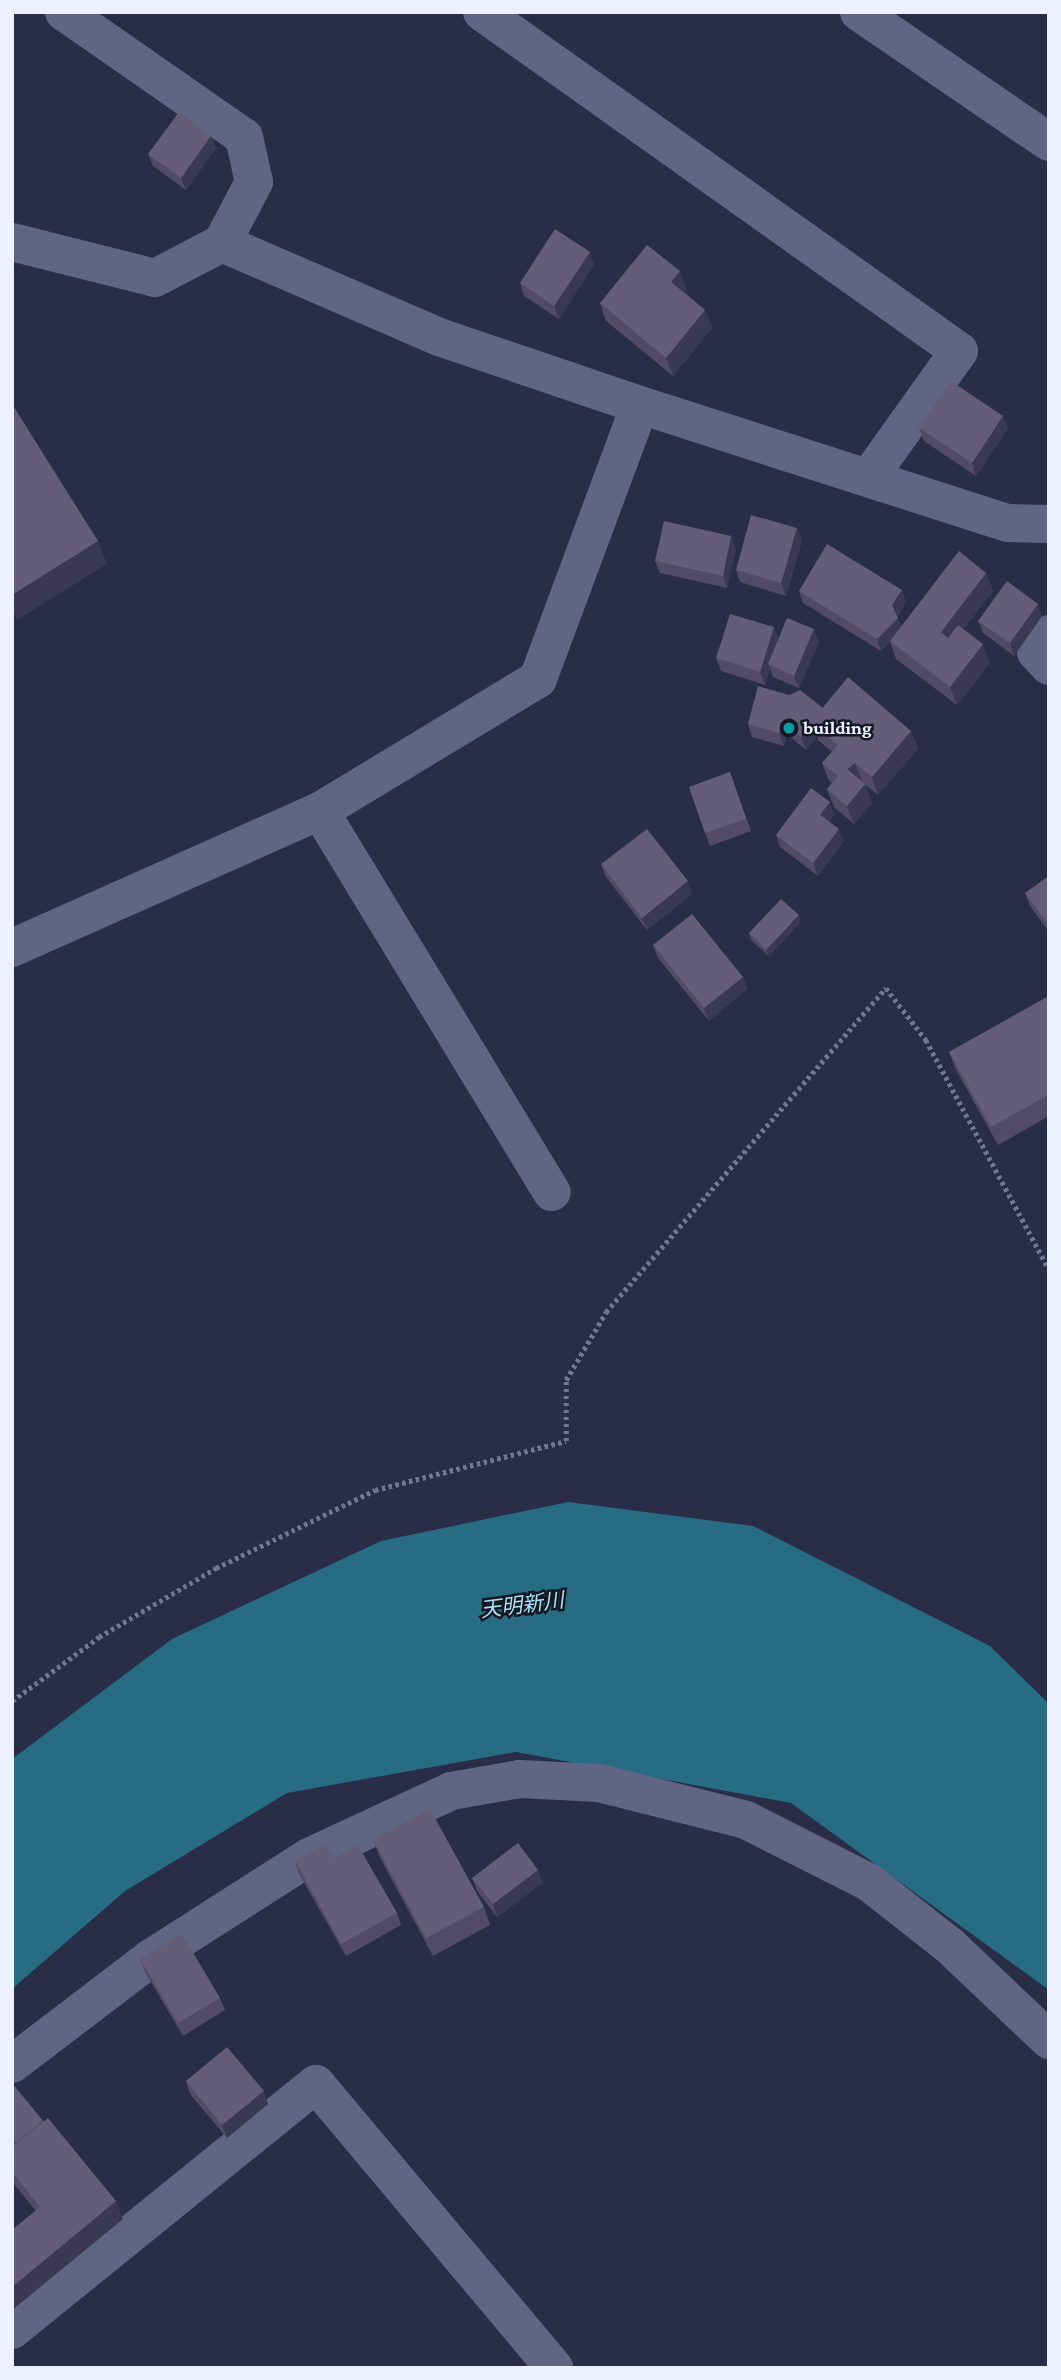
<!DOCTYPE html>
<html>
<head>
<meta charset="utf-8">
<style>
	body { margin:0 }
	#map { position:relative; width:1061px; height:2380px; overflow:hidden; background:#292d48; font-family:"Crimson Pro","Noto Sans JP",serif }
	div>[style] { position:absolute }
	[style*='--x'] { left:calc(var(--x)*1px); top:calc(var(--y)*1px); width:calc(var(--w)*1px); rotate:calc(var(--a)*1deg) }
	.water>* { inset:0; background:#286c83 }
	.path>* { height:4.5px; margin-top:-2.25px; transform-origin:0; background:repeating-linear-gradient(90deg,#73768d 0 3.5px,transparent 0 7px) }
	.minor>* { height:38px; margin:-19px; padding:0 19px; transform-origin:19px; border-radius:19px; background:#5f6583 }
	.wall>* { inset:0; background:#524b66 }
	.shaded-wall>* { inset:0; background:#3a3853 }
	.building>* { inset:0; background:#635d77 }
	.dots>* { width:19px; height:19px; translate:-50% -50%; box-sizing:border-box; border:4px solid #151723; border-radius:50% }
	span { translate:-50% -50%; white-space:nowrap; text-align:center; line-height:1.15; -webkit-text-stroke:5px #151723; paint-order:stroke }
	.poi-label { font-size:19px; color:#eef1ff; font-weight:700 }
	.left { translate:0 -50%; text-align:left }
	.water-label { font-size:21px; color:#aae0f6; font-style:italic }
	.frame { position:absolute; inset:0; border:14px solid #eef1ff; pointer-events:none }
</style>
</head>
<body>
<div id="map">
	<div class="water">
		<i style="clip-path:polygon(568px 1502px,753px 1526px,990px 1646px,1049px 1704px,1049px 1990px,791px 1803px,516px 1752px,287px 1793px,125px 1891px,12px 1989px,12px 1759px,172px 1639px,381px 1541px)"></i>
	</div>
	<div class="path">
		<i style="--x:12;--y:1701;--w:108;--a:-36.3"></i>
		<i style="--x:99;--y:1637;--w:136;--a:-30.5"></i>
		<i style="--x:216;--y:1568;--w:177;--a:-26.1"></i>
		<i style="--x:375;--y:1490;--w:197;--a:-14.4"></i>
		<i style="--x:566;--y:1441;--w:61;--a:-90"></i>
		<i style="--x:566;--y:1380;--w:79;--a:-59.5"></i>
		<i style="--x:606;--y:1312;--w:428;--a:-49.2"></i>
		<i style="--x:886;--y:988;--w:66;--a:52.4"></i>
		<i style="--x:926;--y:1040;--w:260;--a:61.8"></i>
	</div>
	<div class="minor">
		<i style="--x:64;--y:12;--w:219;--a:34.8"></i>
		<i style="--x:244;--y:137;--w:46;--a:77.5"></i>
		<i style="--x:254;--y:182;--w:69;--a:117.7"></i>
		<i style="--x:482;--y:12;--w:585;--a:35.4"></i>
		<i style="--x:959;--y:351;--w:155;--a:125.5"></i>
		<i style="--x:859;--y:12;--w:230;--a:34.4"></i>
		<i style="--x:12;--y:242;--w:147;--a:14.1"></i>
		<i style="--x:155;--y:278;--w:76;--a:-27.6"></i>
		<i style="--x:222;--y:243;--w:236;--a:23.4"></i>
		<i style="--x:439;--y:337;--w:212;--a:18.7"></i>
		<i style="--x:640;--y:405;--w:386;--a:17.8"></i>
		<i style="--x:1008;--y:523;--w:41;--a:1.4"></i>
		<i style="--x:1049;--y:634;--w:22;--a:126"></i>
		<i style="--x:1036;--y:652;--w:19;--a:47"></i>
		<i style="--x:320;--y:811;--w:446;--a:58.7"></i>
		<i style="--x:12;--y:948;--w:337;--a:-24"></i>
		<i style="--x:320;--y:811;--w:255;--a:-31.2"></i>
		<i style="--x:538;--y:679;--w:292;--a:-69.6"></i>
		<i style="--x:12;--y:2064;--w:175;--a:-37.3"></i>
		<i style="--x:151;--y:1958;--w:188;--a:-32.6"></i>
		<i style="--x:309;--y:1857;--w:157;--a:-24.9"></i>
		<i style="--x:451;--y:1791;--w:70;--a:-9.9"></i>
		<i style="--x:520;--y:1779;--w:79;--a:2.9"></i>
		<i style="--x:599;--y:1783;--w:152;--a:14.1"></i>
		<i style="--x:746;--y:1820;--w:139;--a:26.9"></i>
		<i style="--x:870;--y:1883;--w:102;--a:38.2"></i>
		<i style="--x:950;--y:1946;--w:137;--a:43.5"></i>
		<i style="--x:12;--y:2330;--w:391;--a:-39"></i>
		<i style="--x:316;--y:2084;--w:371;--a:50"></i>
	</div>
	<div class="wall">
		<i style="clip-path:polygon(216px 148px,186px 190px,153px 166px,148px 154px)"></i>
		<i style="clip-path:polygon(594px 264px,559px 319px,524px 296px,520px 283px)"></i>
		<i style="clip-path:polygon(680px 271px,686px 289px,684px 292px,705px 310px,712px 328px,673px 376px,606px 321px,600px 303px)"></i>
		<i style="clip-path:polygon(919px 428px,1008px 428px,976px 476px,924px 441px)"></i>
		<i style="clip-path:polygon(731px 536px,736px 549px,727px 588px,660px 573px,655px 561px)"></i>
		<i style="clip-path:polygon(802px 540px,786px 596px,740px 582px,736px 570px)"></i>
		<i style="clip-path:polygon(986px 573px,993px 591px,963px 629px,990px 663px,957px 705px,896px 659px,890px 642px,881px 651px,803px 603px,799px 591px,906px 602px,897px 617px,901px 626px)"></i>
		<i style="clip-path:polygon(1042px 616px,1014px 656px,983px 633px,978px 621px)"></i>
		<i style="clip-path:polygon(774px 627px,778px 640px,819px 642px,799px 688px,773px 677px,770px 669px,765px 685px,721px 671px,716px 658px)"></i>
		<i style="clip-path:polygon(823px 708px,911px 731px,918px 749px,878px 795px,862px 782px,865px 784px,872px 803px,854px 824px,834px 807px,827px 789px,832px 784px,829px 781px,822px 763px,832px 752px,818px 740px,817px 736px,806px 750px,787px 734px,784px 746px,752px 737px,748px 724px)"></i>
		<i style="clip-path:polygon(730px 772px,751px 831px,710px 846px,689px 787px)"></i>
		<i style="clip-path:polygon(834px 815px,829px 821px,844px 841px,818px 876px,780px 847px,776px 835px)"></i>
		<i style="clip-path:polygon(601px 864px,692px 894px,647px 930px,606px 877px)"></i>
		<i style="clip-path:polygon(1049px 876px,1049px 932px,1030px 906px,1025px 893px)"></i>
		<i style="clip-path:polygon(801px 922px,769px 956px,751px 940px,749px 933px)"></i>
		<i style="clip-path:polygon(653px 945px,743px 977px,747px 989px,709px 1021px,658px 958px)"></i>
		<i style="clip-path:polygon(1049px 996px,1049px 1116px,998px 1145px,956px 1070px,949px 1052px)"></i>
		<i style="clip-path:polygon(373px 1840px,484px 1907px,490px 1925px,433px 1956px,380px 1858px)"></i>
		<i style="clip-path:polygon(295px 1861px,397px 1913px,401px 1925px,346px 1956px,299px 1874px)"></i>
		<i style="clip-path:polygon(538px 1870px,542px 1883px,497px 1917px,477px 1891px,472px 1878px)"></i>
		<i style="clip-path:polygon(140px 1959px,220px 1998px,225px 2010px,183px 2036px,145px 1972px)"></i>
		<i style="clip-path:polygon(186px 2081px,268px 2104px,227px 2138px,190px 2094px)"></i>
		<i style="clip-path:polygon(12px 2083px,123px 2219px,12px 2310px,12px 2230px,36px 2211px,12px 2182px,12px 2147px,13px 2146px,12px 2145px)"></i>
	</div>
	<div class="shaded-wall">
		<i style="clip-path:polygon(211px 136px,216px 148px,186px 190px,181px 178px)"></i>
		<i style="clip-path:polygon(590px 252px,594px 264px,559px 319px,554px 306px)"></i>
		<i style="clip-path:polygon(680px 271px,686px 289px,678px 300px,671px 282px)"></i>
		<i style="clip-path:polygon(705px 310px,712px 328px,673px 376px,666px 358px)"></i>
		<i style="clip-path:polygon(1003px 416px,1008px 428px,976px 476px,972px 463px)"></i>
		<i style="clip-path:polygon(797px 528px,802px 540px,786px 596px,781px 583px)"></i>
		<i style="clip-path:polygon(731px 536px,736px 549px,727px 588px,723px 576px)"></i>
		<i style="clip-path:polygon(98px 541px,107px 564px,17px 620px,12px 607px,12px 595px)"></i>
		<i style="clip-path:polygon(986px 573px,993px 591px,948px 650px,941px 632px)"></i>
		<i style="clip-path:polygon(902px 590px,906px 602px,897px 618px,892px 605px)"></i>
		<i style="clip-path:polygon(1038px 604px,1042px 616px,1014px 656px,1010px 643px)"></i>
		<i style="clip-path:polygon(898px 618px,902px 631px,881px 651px,877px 639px)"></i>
		<i style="clip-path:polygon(774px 627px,779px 640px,768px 664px,770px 669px,765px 685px,760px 672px)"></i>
		<i style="clip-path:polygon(814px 629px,819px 642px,799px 688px,794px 676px)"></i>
		<i style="clip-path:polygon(983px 644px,990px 663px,957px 705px,950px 687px)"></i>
		<i style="clip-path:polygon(783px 722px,787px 734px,784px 746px,779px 733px)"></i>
		<i style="clip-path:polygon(812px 724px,817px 736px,806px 750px,801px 737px)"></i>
		<i style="clip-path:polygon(911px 731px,918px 749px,878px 795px,872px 777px)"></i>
		<i style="clip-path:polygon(855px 763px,862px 781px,847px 769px)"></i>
		<i style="clip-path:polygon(865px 784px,872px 803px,854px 824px,847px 806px)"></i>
		<i style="clip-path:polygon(830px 802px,834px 815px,825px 827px,820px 815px)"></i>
		<i style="clip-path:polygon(839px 829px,844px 841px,818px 876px,813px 863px)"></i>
		<i style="clip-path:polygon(688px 881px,692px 894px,647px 930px,642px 918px)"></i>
		<i style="clip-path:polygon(799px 915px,801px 922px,769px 956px,766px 950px)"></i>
		<i style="clip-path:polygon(743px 977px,747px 989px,709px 1021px,704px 1008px)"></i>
		<i style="clip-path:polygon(538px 1870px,542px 1883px,497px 1917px,493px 1904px)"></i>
		<i style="clip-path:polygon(264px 2091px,268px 2104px,227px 2138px,222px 2125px)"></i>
		<i style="clip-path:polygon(116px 2201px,123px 2219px,12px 2310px,12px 2287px)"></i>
	</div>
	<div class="building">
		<i style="clip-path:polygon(179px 112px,211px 136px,181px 178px,148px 154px)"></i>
		<i style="clip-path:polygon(555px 229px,590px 252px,554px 306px,520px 283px)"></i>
		<i style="clip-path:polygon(647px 245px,680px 271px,671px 282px,705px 310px,666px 358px,600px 303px)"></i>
		<i style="clip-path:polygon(951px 381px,1003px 416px,972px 463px,919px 428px)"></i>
		<i style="clip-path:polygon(12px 404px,98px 541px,12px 595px)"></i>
		<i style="clip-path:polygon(751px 515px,797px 528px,781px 583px,736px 570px)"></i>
		<i style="clip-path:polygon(664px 521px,731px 536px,723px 576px,655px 561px)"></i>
		<i style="clip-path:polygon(827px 544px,902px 590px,892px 605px,898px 618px,877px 639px,799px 591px)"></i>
		<i style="clip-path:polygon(959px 551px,986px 573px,941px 632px,948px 638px,958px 625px,983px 644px,950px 687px,890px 641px)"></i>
		<i style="clip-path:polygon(1007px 581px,1038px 604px,1010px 643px,978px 621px)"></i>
		<i style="clip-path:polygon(730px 614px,774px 627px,760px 672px,716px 658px)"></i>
		<i style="clip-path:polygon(787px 618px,814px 629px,794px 676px,768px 664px)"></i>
		<i style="clip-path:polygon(848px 677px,911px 731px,872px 777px,855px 763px,847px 769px,865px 784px,847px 806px,827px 789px,838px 776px,822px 763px,838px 745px,811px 722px)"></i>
		<i style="clip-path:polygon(758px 686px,789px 695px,800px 690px,823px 708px,811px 722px,812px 724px,801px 737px,783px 722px,779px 733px,748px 724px)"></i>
		<i style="clip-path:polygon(730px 772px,746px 819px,705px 833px,689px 787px)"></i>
		<i style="clip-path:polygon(811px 788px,830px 802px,820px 815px,839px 829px,813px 863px,776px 835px)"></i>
		<i style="clip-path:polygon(647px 829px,688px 881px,642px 918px,601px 864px)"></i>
		<i style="clip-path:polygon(1049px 876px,1049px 926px,1025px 893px)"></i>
		<i style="clip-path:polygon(781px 899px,799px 915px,766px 950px,749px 933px)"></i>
		<i style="clip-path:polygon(692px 914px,743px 977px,704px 1008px,653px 945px)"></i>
		<i style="clip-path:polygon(1049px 996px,1049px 1095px,991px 1127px,949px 1052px)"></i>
		<i style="clip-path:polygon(430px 1809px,484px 1907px,426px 1938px,373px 1840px)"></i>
		<i style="clip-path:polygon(518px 1843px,538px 1870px,493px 1904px,472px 1878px)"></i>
		<i style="clip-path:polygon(326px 1844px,334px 1859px,358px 1845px,397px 1913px,341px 1944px,295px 1861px)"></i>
		<i style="clip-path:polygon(182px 1934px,220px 1998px,178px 2023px,140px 1959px)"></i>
		<i style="clip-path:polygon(227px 2047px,264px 2091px,222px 2125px,186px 2081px)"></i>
		<i style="clip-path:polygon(12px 2083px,43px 2121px,16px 2143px,12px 2138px)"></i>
		<i style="clip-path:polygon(48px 2118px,116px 2201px,12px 2287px,12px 2230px,40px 2207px,12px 2172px,12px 2147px)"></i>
	</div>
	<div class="dots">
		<i style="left:789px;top:728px;background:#0f9aa8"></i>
	</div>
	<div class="poi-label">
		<span class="left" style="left:803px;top:728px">building</span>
	</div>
	<div class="water-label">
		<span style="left:522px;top:1605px;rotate:-7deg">天明新川</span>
	</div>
	<div class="frame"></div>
</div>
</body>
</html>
